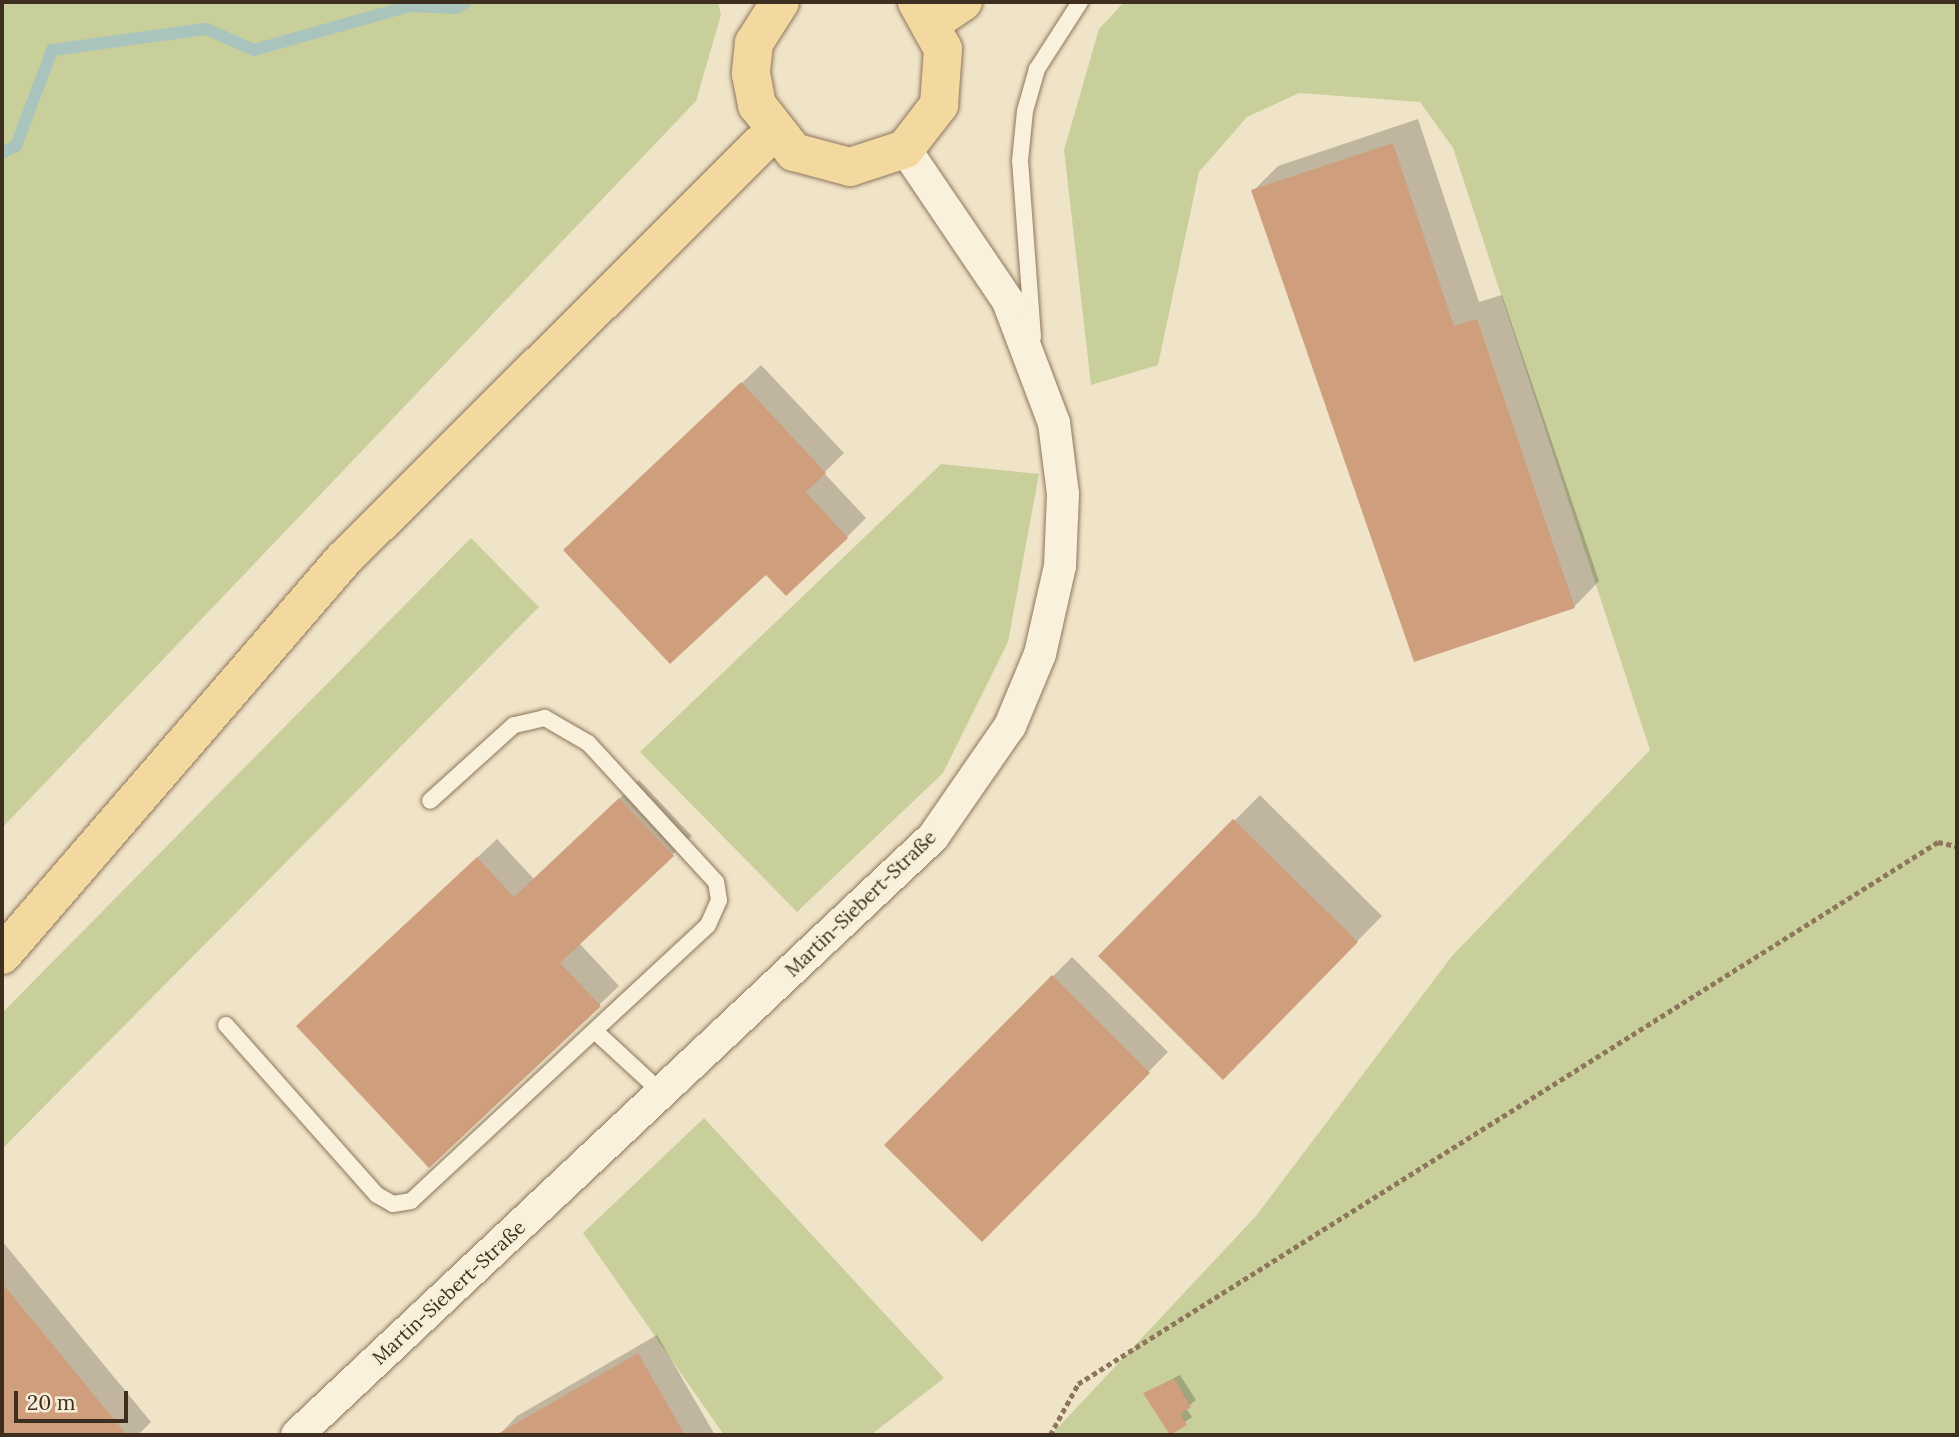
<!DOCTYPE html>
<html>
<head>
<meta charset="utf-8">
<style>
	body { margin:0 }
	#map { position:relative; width:1959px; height:1437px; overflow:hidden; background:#f0e4c8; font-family:Lora,serif }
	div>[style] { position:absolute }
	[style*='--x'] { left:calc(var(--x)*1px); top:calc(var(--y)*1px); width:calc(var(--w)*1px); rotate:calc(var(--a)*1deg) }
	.green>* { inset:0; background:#c9cf9b }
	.shadow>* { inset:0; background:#0003 }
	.stream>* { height:12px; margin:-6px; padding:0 6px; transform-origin:6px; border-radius:6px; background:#a9c4bc }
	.building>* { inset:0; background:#cf9f7d }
	.path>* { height:4.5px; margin-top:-2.25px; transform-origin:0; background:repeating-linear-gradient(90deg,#8d765c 0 5px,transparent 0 8.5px) }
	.roads { filter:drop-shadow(0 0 2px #8d765c) drop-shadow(0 0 2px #8d765c) }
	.lane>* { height:16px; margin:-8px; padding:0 8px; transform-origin:8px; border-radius:8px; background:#faf1dc }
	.street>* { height:32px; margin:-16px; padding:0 16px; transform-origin:16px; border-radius:16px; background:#faf1dc }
	.primary>* { height:38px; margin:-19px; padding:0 19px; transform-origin:19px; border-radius:19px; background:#f3d9a0 }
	span { translate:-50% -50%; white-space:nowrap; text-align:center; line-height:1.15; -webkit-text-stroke:5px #f7eed8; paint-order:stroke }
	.street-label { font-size:19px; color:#3d2e20 }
	.frame { position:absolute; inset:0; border:4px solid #3d2e20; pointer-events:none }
	.scale { position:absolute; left:14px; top:1391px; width:114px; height:32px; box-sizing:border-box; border:4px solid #3d2e20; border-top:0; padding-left:9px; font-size:21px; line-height:24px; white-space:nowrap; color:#3d2e20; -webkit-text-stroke:5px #f7eed8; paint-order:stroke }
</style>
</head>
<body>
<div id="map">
	<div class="green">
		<i style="clip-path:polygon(2px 2px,718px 2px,721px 15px,696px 101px,2px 828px)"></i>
		<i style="clip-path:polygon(1124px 2px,1957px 2px,1957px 1435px,1051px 1435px,1256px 1216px,1452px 956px,1650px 750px,1453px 148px,1420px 102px,1299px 93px,1247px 117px,1199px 172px,1158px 365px,1091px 385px,1064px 150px,1099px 29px)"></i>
		<i style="clip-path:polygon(941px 464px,1039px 474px,1008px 642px,943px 773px,797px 912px,640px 752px)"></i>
		<i style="clip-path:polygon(471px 538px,539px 607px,2px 1149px,2px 1013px)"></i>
		<i style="clip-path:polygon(704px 1118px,944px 1378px,871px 1435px,724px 1435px,583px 1233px)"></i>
	</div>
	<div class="shadow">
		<i style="clip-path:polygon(1418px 119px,1479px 302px,1502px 295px,1599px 581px,1574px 607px,1253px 191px,1278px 166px)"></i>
		<i style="clip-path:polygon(761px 365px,844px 453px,824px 473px,866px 518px,847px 537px,786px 594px,766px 573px,584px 531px)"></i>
		<i style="clip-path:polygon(639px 780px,692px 836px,579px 943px,619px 986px,599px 1005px,318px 1007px,497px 839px,534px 879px)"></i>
		<i style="clip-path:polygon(1260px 795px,1382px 916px,1223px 1077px,1100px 956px)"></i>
		<i style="clip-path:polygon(1072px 957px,1168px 1052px,982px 1240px,886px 1145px)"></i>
		<i style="clip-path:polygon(2px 1241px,151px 1422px,138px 1435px,2px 1435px)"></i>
		<i style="clip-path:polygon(657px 1335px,715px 1435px,499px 1435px,517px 1416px)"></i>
		<i style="clip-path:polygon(1180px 1375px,1196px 1400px,1186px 1408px,1192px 1417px,1170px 1433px,1145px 1393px)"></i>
	</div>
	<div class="stream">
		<i style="--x:2;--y:153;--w:16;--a:-27"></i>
		<i style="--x:16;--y:146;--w:103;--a:-69.4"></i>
		<i style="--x:52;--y:50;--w:155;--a:-7.8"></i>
		<i style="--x:206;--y:29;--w:52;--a:23.6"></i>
		<i style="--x:254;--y:50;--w:162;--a:-15.8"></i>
		<i style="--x:410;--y:6;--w:46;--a:2.5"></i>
		<i style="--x:456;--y:8;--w:12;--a:-31"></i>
	</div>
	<div class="building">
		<i style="clip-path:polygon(1393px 143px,1454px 326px,1477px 319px,1575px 608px,1414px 662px,1251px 190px)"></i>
		<i style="clip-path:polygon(741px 382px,826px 473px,806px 492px,848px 538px,786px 596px,766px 575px,670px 664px,563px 550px)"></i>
		<i style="clip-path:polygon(619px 798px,674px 856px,560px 963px,601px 1006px,429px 1168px,296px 1026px,477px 857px,514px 897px)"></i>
		<i style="clip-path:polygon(1233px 819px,1358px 942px,1223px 1080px,1098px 956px)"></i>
		<i style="clip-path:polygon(1052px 975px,1150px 1073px,982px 1242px,884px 1145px)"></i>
		<i style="clip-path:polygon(2px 1283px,127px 1435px,2px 1435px)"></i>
		<i style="clip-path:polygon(638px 1353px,685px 1435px,496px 1435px)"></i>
		<i style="clip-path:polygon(1174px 1379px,1191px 1407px,1180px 1414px,1187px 1425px,1170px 1435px,1143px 1393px)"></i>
	</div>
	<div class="path">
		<i style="--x:1050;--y:1435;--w:58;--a:-61.2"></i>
		<i style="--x:1078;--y:1384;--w:1017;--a:-32.22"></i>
		<i style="--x:1938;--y:842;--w:19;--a:12"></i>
	</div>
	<div class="roads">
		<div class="lane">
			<i style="--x:1033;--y:337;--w:176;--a:-94.2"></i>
			<i style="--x:1020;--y:161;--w:50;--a:-84.3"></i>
			<i style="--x:1025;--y:111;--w:44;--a:-74.1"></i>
			<i style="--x:1037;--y:69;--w:80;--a:-57.3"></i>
			<i style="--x:226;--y:1025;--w:227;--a:48.4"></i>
			<i style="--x:377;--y:1195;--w:18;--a:29"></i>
			<i style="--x:393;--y:1204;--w:18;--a:-9"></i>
			<i style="--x:411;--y:1201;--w:405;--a:-42.9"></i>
			<i style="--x:708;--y:925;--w:27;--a:-66"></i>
			<i style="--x:719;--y:900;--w:18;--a:-99"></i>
			<i style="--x:716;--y:882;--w:189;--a:-132.6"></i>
			<i style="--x:588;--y:743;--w:50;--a:-149.8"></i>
			<i style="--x:545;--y:718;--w:32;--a:167"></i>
			<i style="--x:514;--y:725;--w:113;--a:137.9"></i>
			<i style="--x:596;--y:1032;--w:90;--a:42.7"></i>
		</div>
		<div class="street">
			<i style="--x:297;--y:1435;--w:873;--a:-43.24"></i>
			<i style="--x:933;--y:837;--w:135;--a:-55.3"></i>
			<i style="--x:1010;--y:726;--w:78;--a:-67.4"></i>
			<i style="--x:1040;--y:654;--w:90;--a:-77.2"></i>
			<i style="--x:1060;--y:566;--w:72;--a:-87.6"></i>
			<i style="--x:1063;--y:494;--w:72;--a:-97.2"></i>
			<i style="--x:1054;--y:423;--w:130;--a:-110.7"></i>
			<i style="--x:1008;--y:301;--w:184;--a:-124.1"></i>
		</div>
		<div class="primary">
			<i style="--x:780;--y:2;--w:49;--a:122.4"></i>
			<i style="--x:754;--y:43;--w:31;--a:96"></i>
			<i style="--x:751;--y:74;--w:32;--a:79"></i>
			<i style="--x:757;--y:105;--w:60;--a:51.8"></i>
			<i style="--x:794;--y:152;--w:58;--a:15"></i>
			<i style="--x:850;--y:167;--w:58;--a:-18.1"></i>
			<i style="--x:905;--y:149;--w:56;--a:-52.3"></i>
			<i style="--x:939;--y:105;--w:56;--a:-85.9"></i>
			<i style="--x:943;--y:49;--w:54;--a:-119"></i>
			<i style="--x:933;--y:22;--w:36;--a:-34"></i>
			<i style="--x:2;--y:955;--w:522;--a:-49.2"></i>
			<i style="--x:343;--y:560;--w:607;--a:-44.87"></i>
		</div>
	</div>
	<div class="street-label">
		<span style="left:861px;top:904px;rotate:-44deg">Martin-Siebert-Straße</span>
		<span style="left:449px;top:1293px;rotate:-43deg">Martin-Siebert-Straße</span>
	</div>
	<div class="frame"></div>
	<div class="scale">20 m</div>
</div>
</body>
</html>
